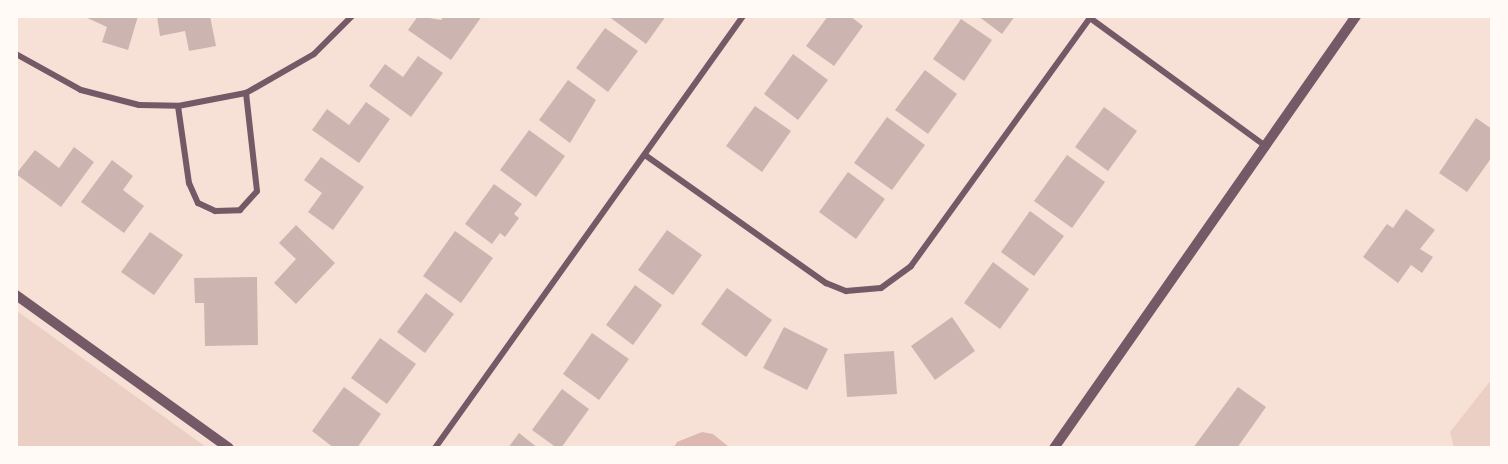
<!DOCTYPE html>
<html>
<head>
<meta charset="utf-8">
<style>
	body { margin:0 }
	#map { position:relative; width:1508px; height:464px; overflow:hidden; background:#f7e1d7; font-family:Raleway,sans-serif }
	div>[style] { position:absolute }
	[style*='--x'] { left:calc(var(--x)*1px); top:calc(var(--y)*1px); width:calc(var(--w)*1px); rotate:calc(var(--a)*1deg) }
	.green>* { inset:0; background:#ebcfc5 }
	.water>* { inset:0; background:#dcb8b0 }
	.building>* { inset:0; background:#ccb4b1 }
	.minor>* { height:6px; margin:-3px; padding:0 3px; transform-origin:3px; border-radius:3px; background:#755966 }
	.tertiary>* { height:10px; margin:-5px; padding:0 5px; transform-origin:5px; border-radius:5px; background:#755966 }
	span { translate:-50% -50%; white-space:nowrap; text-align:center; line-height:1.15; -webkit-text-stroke:6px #fffaf5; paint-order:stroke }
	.frame { position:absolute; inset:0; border:18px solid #fffaf5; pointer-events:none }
</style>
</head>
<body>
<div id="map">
	<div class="green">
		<i style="clip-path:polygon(16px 311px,17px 311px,206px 447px,17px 447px)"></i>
		<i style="clip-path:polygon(1491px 380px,1491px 447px,1454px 447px,1450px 432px)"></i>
	</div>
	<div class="water">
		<i style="clip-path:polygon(702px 432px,713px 434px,729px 447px,674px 447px,677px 442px)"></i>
	</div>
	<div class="building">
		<i style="clip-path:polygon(83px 16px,138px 16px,128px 50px,102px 42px,107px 27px)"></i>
		<i style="clip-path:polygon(157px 16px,210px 16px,216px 46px,189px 51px,185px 31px,160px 36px)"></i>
		<i style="clip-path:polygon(418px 16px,441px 20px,444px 16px,482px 16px,451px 60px,408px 30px)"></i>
		<i style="clip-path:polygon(608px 16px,666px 16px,646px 44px)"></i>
		<i style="clip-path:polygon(828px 16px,850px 16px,863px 26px,834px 66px,806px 46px)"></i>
		<i style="clip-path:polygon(978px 16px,1015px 16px,1002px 34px)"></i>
		<i style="clip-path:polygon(961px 19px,992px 40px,964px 81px,933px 59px)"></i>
		<i style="clip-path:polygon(605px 28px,638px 51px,608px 92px,576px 68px)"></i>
		<i style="clip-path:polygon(793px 54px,828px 80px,798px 120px,764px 94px)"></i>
		<i style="clip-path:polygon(418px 56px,443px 73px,411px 117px,369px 86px,385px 64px,403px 77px)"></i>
		<i style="clip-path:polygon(925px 70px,957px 94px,928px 134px,895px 110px)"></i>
		<i style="clip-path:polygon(568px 80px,596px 100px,570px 143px,539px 120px)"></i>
		<i style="clip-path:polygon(366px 102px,390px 119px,359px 163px,312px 130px,327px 109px,349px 125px)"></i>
		<i style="clip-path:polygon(755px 106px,791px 131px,762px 172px,726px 146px)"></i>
		<i style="clip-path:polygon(1104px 107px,1137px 131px,1108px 171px,1075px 147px)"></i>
		<i style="clip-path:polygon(887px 117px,925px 145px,892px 190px,854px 163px)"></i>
		<i style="clip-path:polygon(1476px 118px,1492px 129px,1492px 157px,1467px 192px,1439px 173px)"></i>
		<i style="clip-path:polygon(529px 130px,565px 156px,536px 197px,500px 170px)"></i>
		<i style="clip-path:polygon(74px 147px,94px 162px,61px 207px,16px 174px,35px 150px,59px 168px)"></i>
		<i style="clip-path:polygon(1067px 155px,1105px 182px,1072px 228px,1034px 201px)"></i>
		<i style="clip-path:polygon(321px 157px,364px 187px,333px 230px,308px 212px,322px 193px,304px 180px)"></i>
		<i style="clip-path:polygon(112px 160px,133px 176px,123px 190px,144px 206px,124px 233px,81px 202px)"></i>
		<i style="clip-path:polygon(848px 172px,885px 199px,856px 239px,819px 212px)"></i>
		<i style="clip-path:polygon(494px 184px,522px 204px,514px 214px,519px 218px,505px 237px,500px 233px,492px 244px,465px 224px)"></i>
		<i style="clip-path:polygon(1406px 209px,1435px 230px,1420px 249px,1433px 257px,1422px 273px,1411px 265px,1398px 283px,1363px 257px,1387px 224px,1393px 228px)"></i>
		<i style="clip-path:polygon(1030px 211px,1064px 236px,1034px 276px,1001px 252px)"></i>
		<i style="clip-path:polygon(296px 225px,335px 263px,296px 304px,274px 283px,296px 259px,279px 243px)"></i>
		<i style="clip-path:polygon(667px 230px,702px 255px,673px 295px,638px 270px)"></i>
		<i style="clip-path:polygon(455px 231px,493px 258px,461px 303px,423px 276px)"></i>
		<i style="clip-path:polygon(150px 232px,183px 255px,154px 295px,121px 272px)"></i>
		<i style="clip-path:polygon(993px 262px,1029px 289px,1000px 329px,964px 303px)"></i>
		<i style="clip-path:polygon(257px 277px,258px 345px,205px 346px,204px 303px,195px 303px,194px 278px)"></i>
		<i style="clip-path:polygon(635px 285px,662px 305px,633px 345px,606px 325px)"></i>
		<i style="clip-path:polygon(727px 288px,772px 320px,746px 357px,701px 324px)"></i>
		<i style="clip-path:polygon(426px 293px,454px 314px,425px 353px,397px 332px)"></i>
		<i style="clip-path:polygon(952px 317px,975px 351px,935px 380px,911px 346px)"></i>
		<i style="clip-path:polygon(784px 327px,828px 349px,807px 390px,763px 368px)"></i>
		<i style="clip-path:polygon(592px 333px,629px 359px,599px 400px,563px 374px)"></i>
		<i style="clip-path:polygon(380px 338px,416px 364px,387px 404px,351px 378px)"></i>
		<i style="clip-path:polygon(894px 351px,897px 394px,847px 397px,844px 354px)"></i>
		<i style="clip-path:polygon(344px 387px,381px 414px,357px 448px,334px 448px,312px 431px)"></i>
		<i style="clip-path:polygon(1238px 387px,1266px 407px,1237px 448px,1193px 448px)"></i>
		<i style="clip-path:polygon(562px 389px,589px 409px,561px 448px,557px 448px,532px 430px)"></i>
		<i style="clip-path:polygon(519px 433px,538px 448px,508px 448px)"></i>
	</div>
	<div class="minor">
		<i style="--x:1090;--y:18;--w:214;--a:36.1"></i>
		<i style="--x:16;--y:54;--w:74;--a:29"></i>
		<i style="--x:81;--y:90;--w:60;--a:14.5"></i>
		<i style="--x:139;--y:105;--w:39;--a:1"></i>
		<i style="--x:178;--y:106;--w:69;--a:-10.8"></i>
		<i style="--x:246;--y:93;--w:78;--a:-29.8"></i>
		<i style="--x:314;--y:54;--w:54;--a:-45"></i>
		<i style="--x:178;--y:106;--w:78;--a:81.9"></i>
		<i style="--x:189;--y:183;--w:22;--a:66"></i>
		<i style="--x:198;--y:203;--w:19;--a:25"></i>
		<i style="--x:215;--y:211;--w:25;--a:-2"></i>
		<i style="--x:240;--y:210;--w:25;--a:-48"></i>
		<i style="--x:257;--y:191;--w:99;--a:-96.4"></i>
		<i style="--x:645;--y:155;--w:222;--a:35.3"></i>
		<i style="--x:826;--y:283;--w:22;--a:22"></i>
		<i style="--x:846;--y:291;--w:35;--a:-5"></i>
		<i style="--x:881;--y:288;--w:37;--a:-36"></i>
		<i style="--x:911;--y:266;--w:308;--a:-54.2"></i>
		<i style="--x:435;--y:448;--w:531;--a:-54.51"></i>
	</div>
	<div class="tertiary">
		<i style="--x:16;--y:295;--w:262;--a:35.7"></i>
		<i style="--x:1054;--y:448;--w:527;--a:-55.04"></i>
	</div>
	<div class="frame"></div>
</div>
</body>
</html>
